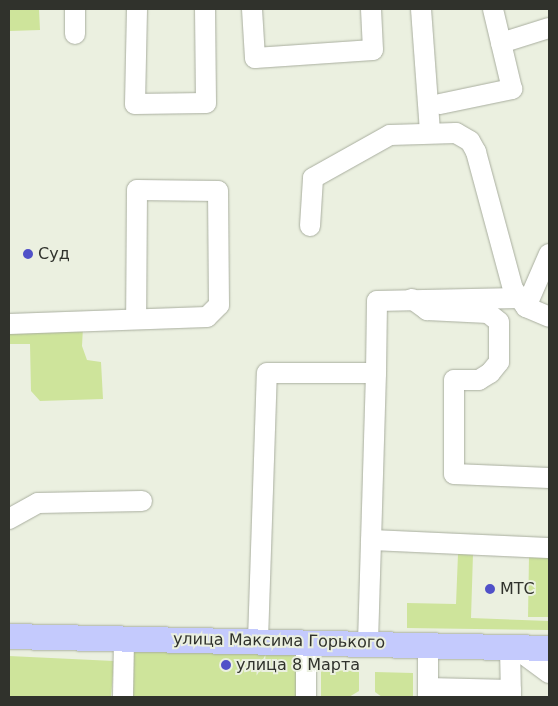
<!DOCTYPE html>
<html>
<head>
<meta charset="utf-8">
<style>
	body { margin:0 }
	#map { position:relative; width:558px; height:706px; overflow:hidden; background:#ebf0e0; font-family:"DejaVu Sans",sans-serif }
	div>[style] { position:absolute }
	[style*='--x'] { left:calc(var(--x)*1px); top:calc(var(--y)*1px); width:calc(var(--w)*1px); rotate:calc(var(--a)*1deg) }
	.green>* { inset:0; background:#cee49b }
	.roads { filter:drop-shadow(0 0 1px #a9ae9f) drop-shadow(0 0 1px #a9ae9f) }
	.minor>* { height:20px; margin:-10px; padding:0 10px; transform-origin:10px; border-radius:10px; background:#fff }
	.major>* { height:25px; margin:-12.5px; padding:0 12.5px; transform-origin:12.5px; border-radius:12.5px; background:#c4cafd }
	.dots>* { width:14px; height:14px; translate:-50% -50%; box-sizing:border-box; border:2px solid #ebf0e0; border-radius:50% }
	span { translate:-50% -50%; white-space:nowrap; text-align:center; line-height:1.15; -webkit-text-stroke:4px #ebf0e0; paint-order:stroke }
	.poi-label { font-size:16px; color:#30322c }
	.left { translate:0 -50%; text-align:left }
	.street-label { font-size:16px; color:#30322c }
	.frame { position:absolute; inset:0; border:10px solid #30322c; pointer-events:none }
</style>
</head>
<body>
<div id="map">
	<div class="green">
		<i style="clip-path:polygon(9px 9px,39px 9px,40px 30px,10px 31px,9px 173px)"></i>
		<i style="clip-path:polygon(83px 327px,82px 346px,87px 360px,101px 362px,103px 399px,40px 401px,31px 391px,30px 344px,9px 344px,9px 329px)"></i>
		<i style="clip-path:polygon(458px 554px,473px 554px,471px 618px,549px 621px,549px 630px,407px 628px,407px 603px,456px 604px)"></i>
		<i style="clip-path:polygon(529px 556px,549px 556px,549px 617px,528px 617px)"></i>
		<i style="clip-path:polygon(130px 647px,300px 648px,301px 697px,130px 697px)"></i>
		<i style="clip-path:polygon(9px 656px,114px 661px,111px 697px,9px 697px)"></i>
		<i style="clip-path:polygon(321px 670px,359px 671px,359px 691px,349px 697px,321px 697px)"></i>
		<i style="clip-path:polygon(375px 672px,413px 673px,413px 697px,382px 697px,375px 692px)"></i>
	</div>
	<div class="roads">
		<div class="minor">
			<i style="--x:75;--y:9;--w:25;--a:90"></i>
			<i style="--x:137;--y:9;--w:95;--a:91.2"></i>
			<i style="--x:135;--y:104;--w:71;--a:-0.8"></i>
			<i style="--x:206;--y:103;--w:94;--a:-90.6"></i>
			<i style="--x:252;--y:9;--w:49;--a:86.5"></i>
			<i style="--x:255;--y:58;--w:118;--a:-3.9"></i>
			<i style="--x:373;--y:50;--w:41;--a:-92.8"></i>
			<i style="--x:421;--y:9;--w:123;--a:85.8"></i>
			<i style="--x:501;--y:43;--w:50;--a:-17.4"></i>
			<i style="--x:440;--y:104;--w:74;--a:-11.8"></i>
			<i style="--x:512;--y:89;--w:82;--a:-103.4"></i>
			<i style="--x:310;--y:226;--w:48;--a:-86.4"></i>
			<i style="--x:313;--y:178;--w:88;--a:-29.2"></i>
			<i style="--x:390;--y:135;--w:66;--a:-1.7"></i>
			<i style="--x:456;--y:133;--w:16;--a:30"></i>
			<i style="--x:470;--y:141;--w:13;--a:61"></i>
			<i style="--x:476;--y:152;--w:142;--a:74.9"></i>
			<i style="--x:513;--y:289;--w:22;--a:54"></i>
			<i style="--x:549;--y:254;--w:58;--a:113.5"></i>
			<i style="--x:526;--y:307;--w:25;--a:23"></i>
			<i style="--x:412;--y:299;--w:19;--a:36"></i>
			<i style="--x:427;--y:310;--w:61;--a:2.8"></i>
			<i style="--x:488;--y:313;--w:14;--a:39"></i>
			<i style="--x:499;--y:322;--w:40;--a:90"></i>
			<i style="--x:499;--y:362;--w:14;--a:129"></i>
			<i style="--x:490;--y:373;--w:13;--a:148"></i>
			<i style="--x:479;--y:380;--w:25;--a:180"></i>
			<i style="--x:454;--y:380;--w:94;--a:90"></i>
			<i style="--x:454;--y:474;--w:95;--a:2.4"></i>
			<i style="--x:9;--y:324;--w:198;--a:-2"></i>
			<i style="--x:207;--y:317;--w:17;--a:-45"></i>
			<i style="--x:219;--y:305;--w:114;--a:-90.5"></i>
			<i style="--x:218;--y:191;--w:81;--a:-179.3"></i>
			<i style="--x:137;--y:190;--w:129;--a:90.4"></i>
			<i style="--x:376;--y:373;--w:72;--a:-89.2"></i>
			<i style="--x:377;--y:301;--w:141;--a:-1.2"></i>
			<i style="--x:9;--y:519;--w:33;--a:-29"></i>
			<i style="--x:38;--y:503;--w:104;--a:-1.1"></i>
			<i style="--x:371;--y:540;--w:178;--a:2.6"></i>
			<i style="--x:258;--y:640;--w:267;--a:-88.1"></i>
			<i style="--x:267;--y:373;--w:109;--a:0"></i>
			<i style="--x:376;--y:373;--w:269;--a:91.7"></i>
			<i style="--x:306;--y:642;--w:55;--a:90"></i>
			<i style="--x:428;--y:645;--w:52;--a:90"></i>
			<i style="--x:510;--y:648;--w:49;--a:88.8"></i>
			<i style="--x:515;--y:648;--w:42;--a:36.3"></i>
			<i style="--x:428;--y:688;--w:83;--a:1.4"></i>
			<i style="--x:123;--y:697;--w:60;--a:-89"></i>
		</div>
		<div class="major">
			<i style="--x:9;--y:636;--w:540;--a:1.27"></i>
		</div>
	</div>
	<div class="dots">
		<i style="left:28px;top:254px;background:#5051c8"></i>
		<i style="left:490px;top:589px;background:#5051c8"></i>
		<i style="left:226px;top:665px;background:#5051c8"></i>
	</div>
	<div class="poi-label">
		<span class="left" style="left:38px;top:254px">Суд</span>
		<span class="left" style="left:500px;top:589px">МТС</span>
		<span class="left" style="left:236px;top:665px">улица 8 Марта</span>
	</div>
	<div class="street-label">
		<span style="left:279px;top:641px;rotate:1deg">улица Максима Горького</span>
	</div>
	<div class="frame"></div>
</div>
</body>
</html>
